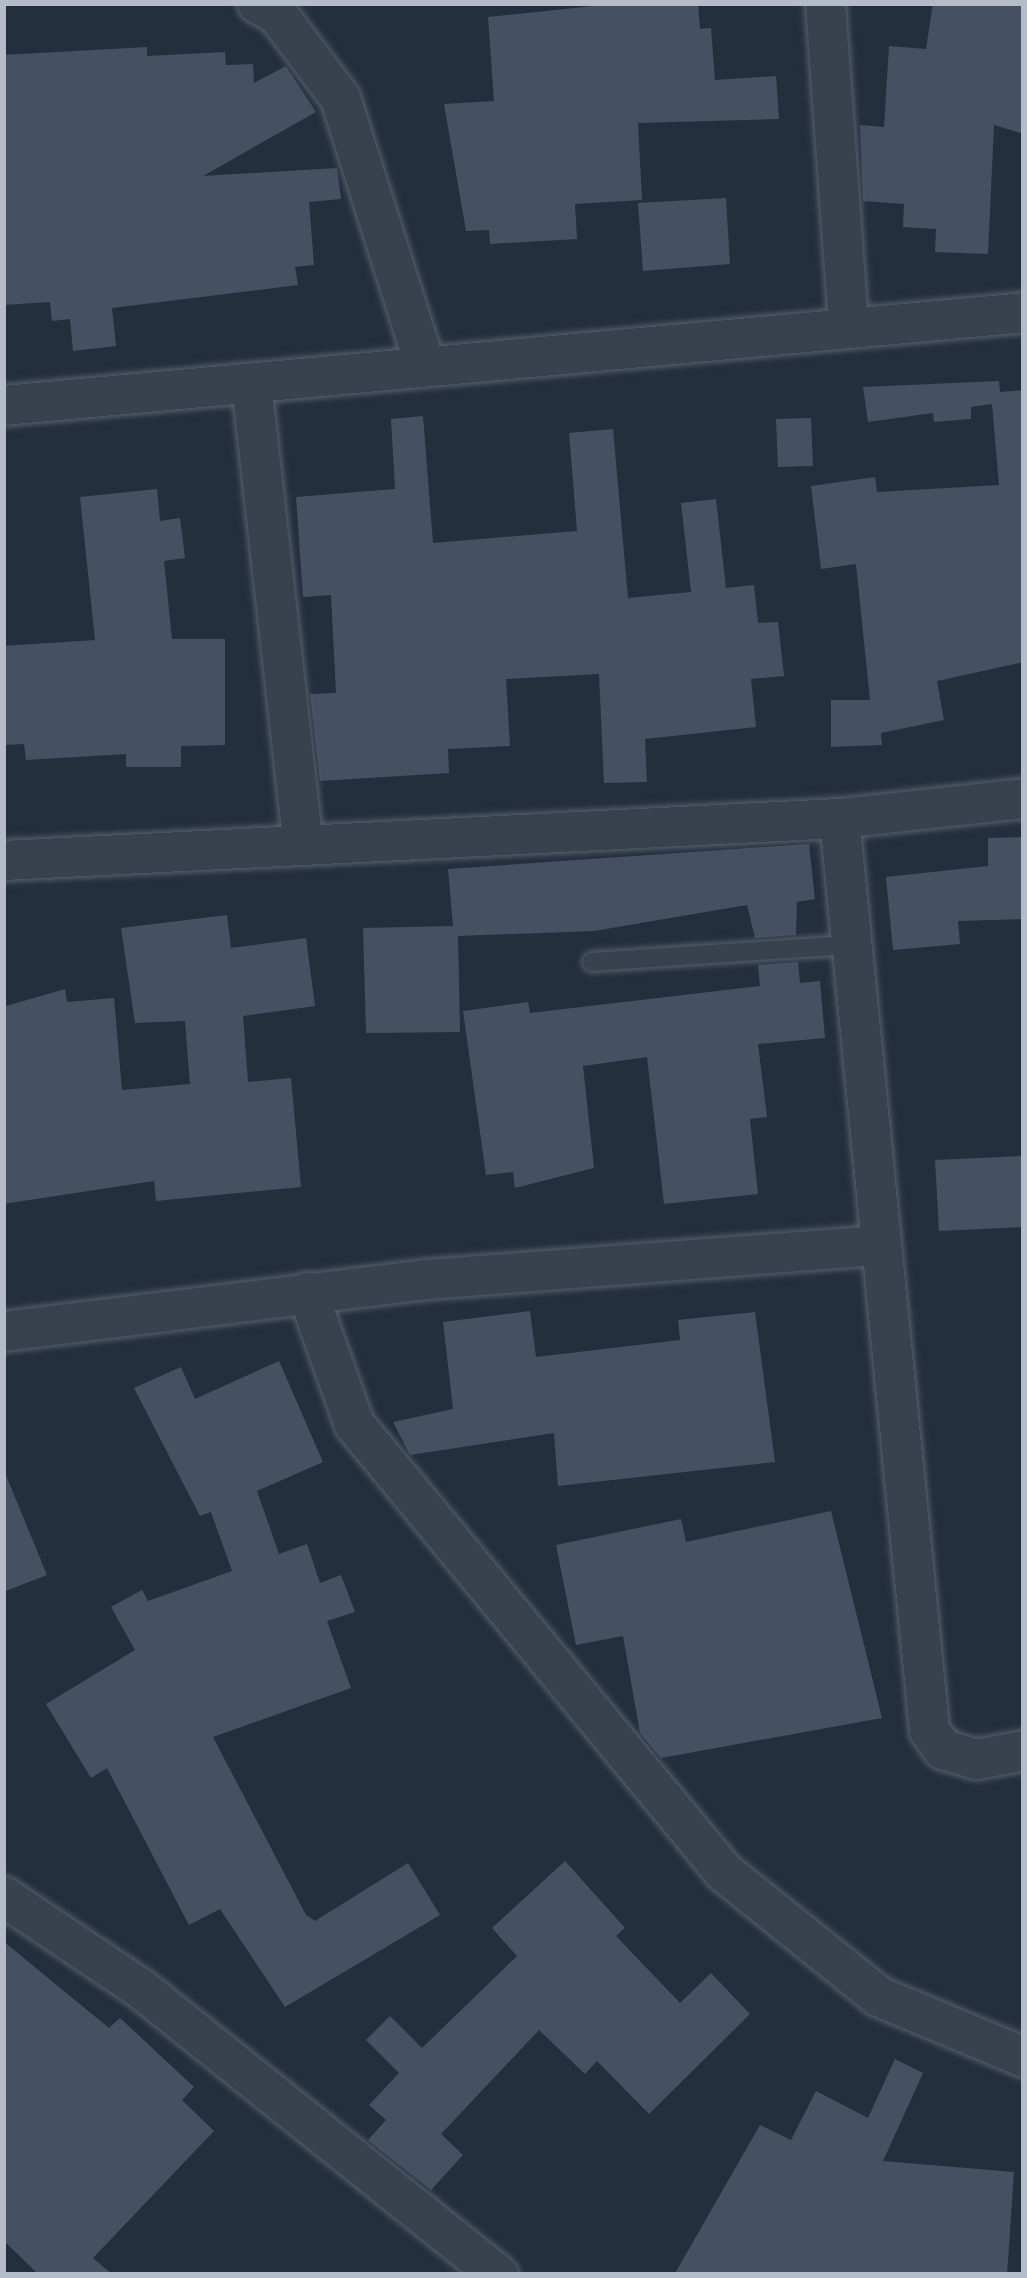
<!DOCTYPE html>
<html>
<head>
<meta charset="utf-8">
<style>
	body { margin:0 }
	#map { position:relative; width:1027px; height:2278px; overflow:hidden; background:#242f3e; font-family:Inter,sans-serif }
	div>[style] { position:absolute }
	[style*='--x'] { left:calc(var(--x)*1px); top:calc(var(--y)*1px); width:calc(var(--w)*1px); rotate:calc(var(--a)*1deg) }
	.building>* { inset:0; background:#455162 }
	.roads { filter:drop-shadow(0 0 3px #565f6c) drop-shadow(0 0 3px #565f6c) }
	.service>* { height:18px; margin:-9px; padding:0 9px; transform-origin:9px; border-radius:9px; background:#38414e }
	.minor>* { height:39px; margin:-19.5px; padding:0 19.5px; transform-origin:19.5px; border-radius:19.5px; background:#38414e }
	span { translate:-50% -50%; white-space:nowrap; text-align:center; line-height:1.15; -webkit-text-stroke:12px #1d2633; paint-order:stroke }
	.frame { position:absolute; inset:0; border:6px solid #b4bcc9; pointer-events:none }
</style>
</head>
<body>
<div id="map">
	<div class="building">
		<i style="clip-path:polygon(622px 3px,698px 3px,700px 29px,711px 28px,715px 80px,776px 76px,779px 119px,638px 123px,642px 200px,575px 204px,577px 239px,490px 244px,489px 230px,466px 231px,444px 104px,494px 101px,488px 17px)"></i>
		<i style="clip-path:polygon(933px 3px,1024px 3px,1024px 134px,994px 125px,988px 254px,935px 252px,936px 229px,903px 227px,904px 204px,863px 201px,860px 125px,884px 127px,889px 46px,926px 49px)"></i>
		<i style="clip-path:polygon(147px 47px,147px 56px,225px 52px,226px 65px,253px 64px,254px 83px,286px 66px,316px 112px,203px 176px,337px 168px,341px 199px,309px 202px,314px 265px,295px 267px,298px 285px,112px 308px,116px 346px,73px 351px,70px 319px,52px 321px,50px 302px,3px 305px,3px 55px)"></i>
		<i style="clip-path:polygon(726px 198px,730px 264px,643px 271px,638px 203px)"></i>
		<i style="clip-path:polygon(999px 381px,1000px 392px,1024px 390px,1024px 662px,937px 681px,944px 720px,881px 733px,882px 745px,831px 747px,831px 700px,870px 700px,856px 564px,821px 569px,811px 486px,875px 477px,877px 492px,999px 485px,992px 404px,971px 407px,971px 419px,934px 422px,933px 413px,868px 422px,863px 387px)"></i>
		<i style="clip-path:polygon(423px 416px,433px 543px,577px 531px,569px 433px,613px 429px,628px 598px,691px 592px,681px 503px,716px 499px,726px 588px,754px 585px,758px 623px,778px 622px,784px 676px,751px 679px,756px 727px,645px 739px,647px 782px,604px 783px,599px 674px,506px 679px,510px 746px,448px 749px,449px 773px,320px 781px,310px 694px,336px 693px,331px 595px,303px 597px,296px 497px,395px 489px,391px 419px)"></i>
		<i style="clip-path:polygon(811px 418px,813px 466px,778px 467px,776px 419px)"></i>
		<i style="clip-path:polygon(157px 489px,160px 521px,180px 518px,185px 558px,164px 561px,172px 639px,225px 639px,225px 745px,181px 746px,181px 767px,126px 767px,126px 754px,26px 760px,24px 744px,3px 745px,3px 646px,95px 640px,80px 497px)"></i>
		<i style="clip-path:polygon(1024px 837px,1024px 919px,958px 921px,960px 944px,893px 950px,886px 877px,988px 866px,988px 838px)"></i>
		<i style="clip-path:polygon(809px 844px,815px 899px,797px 902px,796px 935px,755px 938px,747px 905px,594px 931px,458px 936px,460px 1032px,366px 1033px,363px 928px,453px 926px,448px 869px)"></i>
		<i style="clip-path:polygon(227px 915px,231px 948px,306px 938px,315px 1006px,243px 1016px,248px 1082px,291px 1078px,301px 1187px,156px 1201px,154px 1181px,3px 1204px,3px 1007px,65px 989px,67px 1002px,114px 998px,122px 1090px,190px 1084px,185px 1021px,135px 1023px,121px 928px)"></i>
		<i style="clip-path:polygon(798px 962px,800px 983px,820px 981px,825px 1038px,758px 1044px,767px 1117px,750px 1119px,758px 1194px,664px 1204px,647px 1057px,583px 1066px,594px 1168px,515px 1188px,513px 1172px,486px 1175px,463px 1011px,528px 1002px,530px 1013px,760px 986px,758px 965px)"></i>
		<i style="clip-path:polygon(1024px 1156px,1024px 1227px,939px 1231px,935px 1160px)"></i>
		<i style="clip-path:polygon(530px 1311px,536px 1357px,680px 1340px,678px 1320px,755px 1312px,775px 1462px,558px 1486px,554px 1433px,410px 1455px,393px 1422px,453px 1409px,443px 1322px)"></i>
		<i style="clip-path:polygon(279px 1361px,323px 1462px,257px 1491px,279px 1554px,307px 1544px,320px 1583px,341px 1575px,355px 1612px,327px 1621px,351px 1688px,213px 1737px,306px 1915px,315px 1921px,408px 1863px,440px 1915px,285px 2007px,220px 1909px,189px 1925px,107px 1768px,91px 1778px,46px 1704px,135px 1650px,111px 1607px,142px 1590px,148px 1601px,232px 1571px,211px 1512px,200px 1516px,134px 1388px,181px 1367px,195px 1399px)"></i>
		<i style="clip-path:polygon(3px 1468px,47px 1575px,3px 1592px)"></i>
		<i style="clip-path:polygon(831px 1511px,882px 1718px,661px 1758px,640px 1733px,623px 1636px,576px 1645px,556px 1545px,681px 1519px,686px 1542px)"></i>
		<i style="clip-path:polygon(565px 1861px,625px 1928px,616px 1936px,680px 2003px,711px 1973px,750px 2014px,649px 2114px,597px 2061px,585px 2074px,539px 2030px,441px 2134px,463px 2155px,431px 2190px,368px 2140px,386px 2120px,369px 2105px,399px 2073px,366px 2040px,390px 2016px,422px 2048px,517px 1956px,492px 1928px)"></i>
		<i style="clip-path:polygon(3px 1941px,109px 2028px,120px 2018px,194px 2087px,182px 2100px,214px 2131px,93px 2258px,113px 2275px,39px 2275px,3px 2240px)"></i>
		<i style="clip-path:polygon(895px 2059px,923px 2073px,883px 2161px,1014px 2172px,1007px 2275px,674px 2275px,760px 2125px,791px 2140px,816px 2091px,868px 2118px)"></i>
	</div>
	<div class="roads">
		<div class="service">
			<i style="--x:592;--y:962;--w:260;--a:-3.8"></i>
		</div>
		<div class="minor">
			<i style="--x:257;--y:3;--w:23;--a:29"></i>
			<i style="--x:277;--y:14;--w:105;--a:53.1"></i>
			<i style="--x:340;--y:98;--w:281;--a:72.4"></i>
			<i style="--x:825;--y:3;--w:325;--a:85.9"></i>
			<i style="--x:251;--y:383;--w:463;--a:83.6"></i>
			<i style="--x:3;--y:405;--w:1025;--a:-5.2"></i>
			<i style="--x:839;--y:818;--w:916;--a:84.36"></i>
			<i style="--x:929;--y:1730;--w:24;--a:54"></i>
			<i style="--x:943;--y:1749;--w:34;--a:17"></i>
			<i style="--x:976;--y:1759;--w:49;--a:-10.6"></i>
			<i style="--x:3;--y:860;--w:837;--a:-2.88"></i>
			<i style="--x:839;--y:818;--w:186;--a:-6.2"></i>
			<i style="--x:307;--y:1292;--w:140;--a:70.4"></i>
			<i style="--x:354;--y:1424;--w:581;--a:50.45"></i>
			<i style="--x:724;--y:1872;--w:198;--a:38.8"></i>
			<i style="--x:878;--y:1996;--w:158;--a:22.7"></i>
			<i style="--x:3;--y:1331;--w:426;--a:-7"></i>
			<i style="--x:426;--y:1279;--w:452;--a:-4.3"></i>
			<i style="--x:3;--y:1896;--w:165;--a:33.9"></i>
			<i style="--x:140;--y:1988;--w:459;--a:38.7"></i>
		</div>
	</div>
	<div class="frame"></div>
</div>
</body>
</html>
